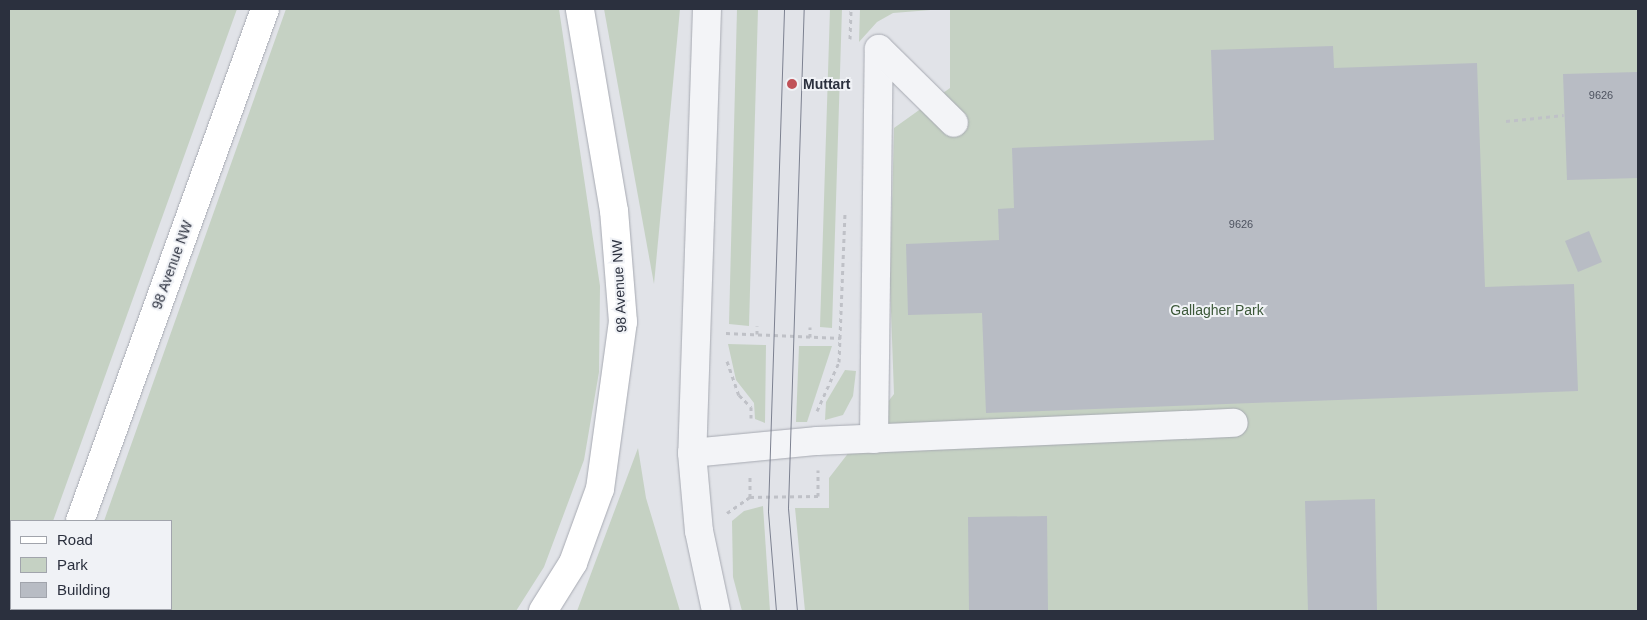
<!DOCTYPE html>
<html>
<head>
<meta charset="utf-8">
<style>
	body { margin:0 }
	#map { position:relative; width:1647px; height:620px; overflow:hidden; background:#e1e3e8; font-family:Arial,sans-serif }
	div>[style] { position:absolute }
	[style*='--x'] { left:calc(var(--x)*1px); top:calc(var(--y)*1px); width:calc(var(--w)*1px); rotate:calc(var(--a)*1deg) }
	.green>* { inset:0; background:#c5d1c3 }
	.building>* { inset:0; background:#b8bcc4 }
	.path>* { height:3px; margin-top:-1.5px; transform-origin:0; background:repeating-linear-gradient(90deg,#bfc1c7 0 4px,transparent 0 8px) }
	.roads { filter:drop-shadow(0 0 1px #a7aab2) drop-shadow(0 0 1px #a7aab2) }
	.minor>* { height:28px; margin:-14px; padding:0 14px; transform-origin:14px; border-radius:14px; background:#f3f4f7 }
	.major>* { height:28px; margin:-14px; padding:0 14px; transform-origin:14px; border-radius:14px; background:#fff }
	.tram>* { height:1px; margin:-0.5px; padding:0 0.5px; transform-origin:0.5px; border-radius:0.5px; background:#7c8190 }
	.dots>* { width:14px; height:14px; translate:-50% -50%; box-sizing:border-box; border:2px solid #f0f2f6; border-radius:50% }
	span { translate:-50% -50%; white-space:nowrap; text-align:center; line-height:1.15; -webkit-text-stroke:4px #f0f2f6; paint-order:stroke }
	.number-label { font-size:11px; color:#4e5360 }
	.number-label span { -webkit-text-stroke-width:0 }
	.poi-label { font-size:14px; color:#2b303e; font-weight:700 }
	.left { translate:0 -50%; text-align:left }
	.street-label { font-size:14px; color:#2b303e }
	.park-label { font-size:14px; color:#3c5839 }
	.frame { position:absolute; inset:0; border:10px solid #2b303e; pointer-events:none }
	.legend { position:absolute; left:10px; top:520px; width:162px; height:90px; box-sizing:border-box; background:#f0f2f6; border:1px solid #a1a4ac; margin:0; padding:6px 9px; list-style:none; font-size:15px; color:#2b303e }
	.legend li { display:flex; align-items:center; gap:10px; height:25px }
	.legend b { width:25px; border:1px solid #a1a4ac }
</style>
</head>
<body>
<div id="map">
	<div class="green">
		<i style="clip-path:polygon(9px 9px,237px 9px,53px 521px,11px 521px,11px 609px,21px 611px,9px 611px)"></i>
		<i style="clip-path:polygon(286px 9px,559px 9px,600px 286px,599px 372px,584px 460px,544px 567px,516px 611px,69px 611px,171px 609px,171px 521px,104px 521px)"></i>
		<i style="clip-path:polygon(604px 9px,680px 9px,654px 284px)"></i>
		<i style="clip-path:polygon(737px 9px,758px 9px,749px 326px,729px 324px)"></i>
		<i style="clip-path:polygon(830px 9px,842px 9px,832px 328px,820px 327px)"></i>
		<i style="clip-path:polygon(860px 9px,943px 9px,893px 13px,877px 22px,859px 42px)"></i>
		<i style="clip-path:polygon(950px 9px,1638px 9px,1638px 611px,805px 611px,795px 508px,829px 508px,829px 478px,894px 394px,890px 283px,894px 128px,950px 88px)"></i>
		<i style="clip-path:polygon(728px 344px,766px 345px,765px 423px,755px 419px,754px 403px,736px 380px)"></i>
		<i style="clip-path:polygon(799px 346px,832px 346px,807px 422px,796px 422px)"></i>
		<i style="clip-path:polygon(845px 370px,856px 371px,853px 396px,843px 415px,825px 420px,826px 402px)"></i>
		<i style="clip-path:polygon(638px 448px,646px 498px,680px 611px,577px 611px)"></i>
		<i style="clip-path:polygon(763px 506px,770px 611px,742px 611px,733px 577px,732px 521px,744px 511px)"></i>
	</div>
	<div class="building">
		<i style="clip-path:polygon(1333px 46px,1334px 68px,1477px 63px,1485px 287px,1574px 284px,1578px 391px,986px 413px,982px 313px,908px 315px,906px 244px,999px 240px,998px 209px,1014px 208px,1012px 148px,1214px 140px,1211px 50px)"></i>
		<i style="clip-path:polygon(1638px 72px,1638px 178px,1567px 180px,1563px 74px)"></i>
		<i style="clip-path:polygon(1589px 231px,1602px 262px,1578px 272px,1565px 241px)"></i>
		<i style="clip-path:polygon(1375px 499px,1377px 611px,1308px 611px,1305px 501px)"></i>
		<i style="clip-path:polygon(1047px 516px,1048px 611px,969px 611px,968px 517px)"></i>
	</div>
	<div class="path">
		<i style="--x:850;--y:39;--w:30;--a:-88"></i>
		<i style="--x:1506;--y:121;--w:58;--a:-5.9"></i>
		<i style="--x:726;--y:333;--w:115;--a:2.5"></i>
		<i style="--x:757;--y:334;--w:8;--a:-90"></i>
		<i style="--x:810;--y:337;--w:10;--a:-90"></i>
		<i style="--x:727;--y:361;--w:36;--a:71"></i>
		<i style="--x:739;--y:395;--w:17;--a:45"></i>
		<i style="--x:751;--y:407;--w:11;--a:90"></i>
		<i style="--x:817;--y:411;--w:54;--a:-65.8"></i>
		<i style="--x:839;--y:362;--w:149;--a:-87.7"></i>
		<i style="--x:750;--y:497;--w:68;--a:-0.8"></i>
		<i style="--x:818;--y:496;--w:26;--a:-90"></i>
		<i style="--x:727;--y:513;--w:28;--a:-35"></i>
		<i style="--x:750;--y:497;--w:20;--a:-90"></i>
	</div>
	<div class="roads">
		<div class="minor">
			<i style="--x:707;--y:9;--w:444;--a:91.9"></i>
			<i style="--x:692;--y:453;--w:78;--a:84.9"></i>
			<i style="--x:699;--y:531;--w:82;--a:78"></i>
			<i style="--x:874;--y:439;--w:390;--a:-89.3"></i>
			<i style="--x:879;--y:49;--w:105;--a:44.6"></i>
			<i style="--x:692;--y:453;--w:126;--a:-5.5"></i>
			<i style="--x:817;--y:441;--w:417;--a:-2.5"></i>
		</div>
		<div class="major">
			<i style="--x:80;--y:521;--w:544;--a:-70.13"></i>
			<i style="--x:48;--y:611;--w:2;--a:-90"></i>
			<i style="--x:543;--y:611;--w:57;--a:-58"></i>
			<i style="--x:573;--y:563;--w:79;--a:-70"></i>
			<i style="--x:600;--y:489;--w:169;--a:-82.2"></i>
			<i style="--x:623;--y:322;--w:111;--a:-94.6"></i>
			<i style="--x:614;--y:211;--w:205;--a:-99.6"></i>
		</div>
	</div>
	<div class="tram">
		<i style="--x:776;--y:611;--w:100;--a:-94.6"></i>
		<i style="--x:768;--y:511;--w:502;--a:-88.17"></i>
		<i style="--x:797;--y:611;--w:103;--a:-95"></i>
		<i style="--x:788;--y:508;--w:499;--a:-88.2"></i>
	</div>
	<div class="dots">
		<i style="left:792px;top:84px;background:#c05258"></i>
	</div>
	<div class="number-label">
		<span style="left:1601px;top:95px">9626</span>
		<span style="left:1241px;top:224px">9626</span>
	</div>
	<div class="poi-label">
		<span class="left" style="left:803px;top:84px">Muttart</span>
	</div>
	<div class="street-label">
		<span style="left:172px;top:265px;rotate:-70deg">98 Avenue NW</span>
		<span style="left:619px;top:286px;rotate:-93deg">98 Avenue NW</span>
	</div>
	<div class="park-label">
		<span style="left:1217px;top:310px">Gallagher Park</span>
	</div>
	<div class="frame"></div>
	<ul class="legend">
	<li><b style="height:6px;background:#fff"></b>Road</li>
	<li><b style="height:14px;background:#c5d1c3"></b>Park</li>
	<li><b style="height:14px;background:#b8bcc4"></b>Building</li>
	</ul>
</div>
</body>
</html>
